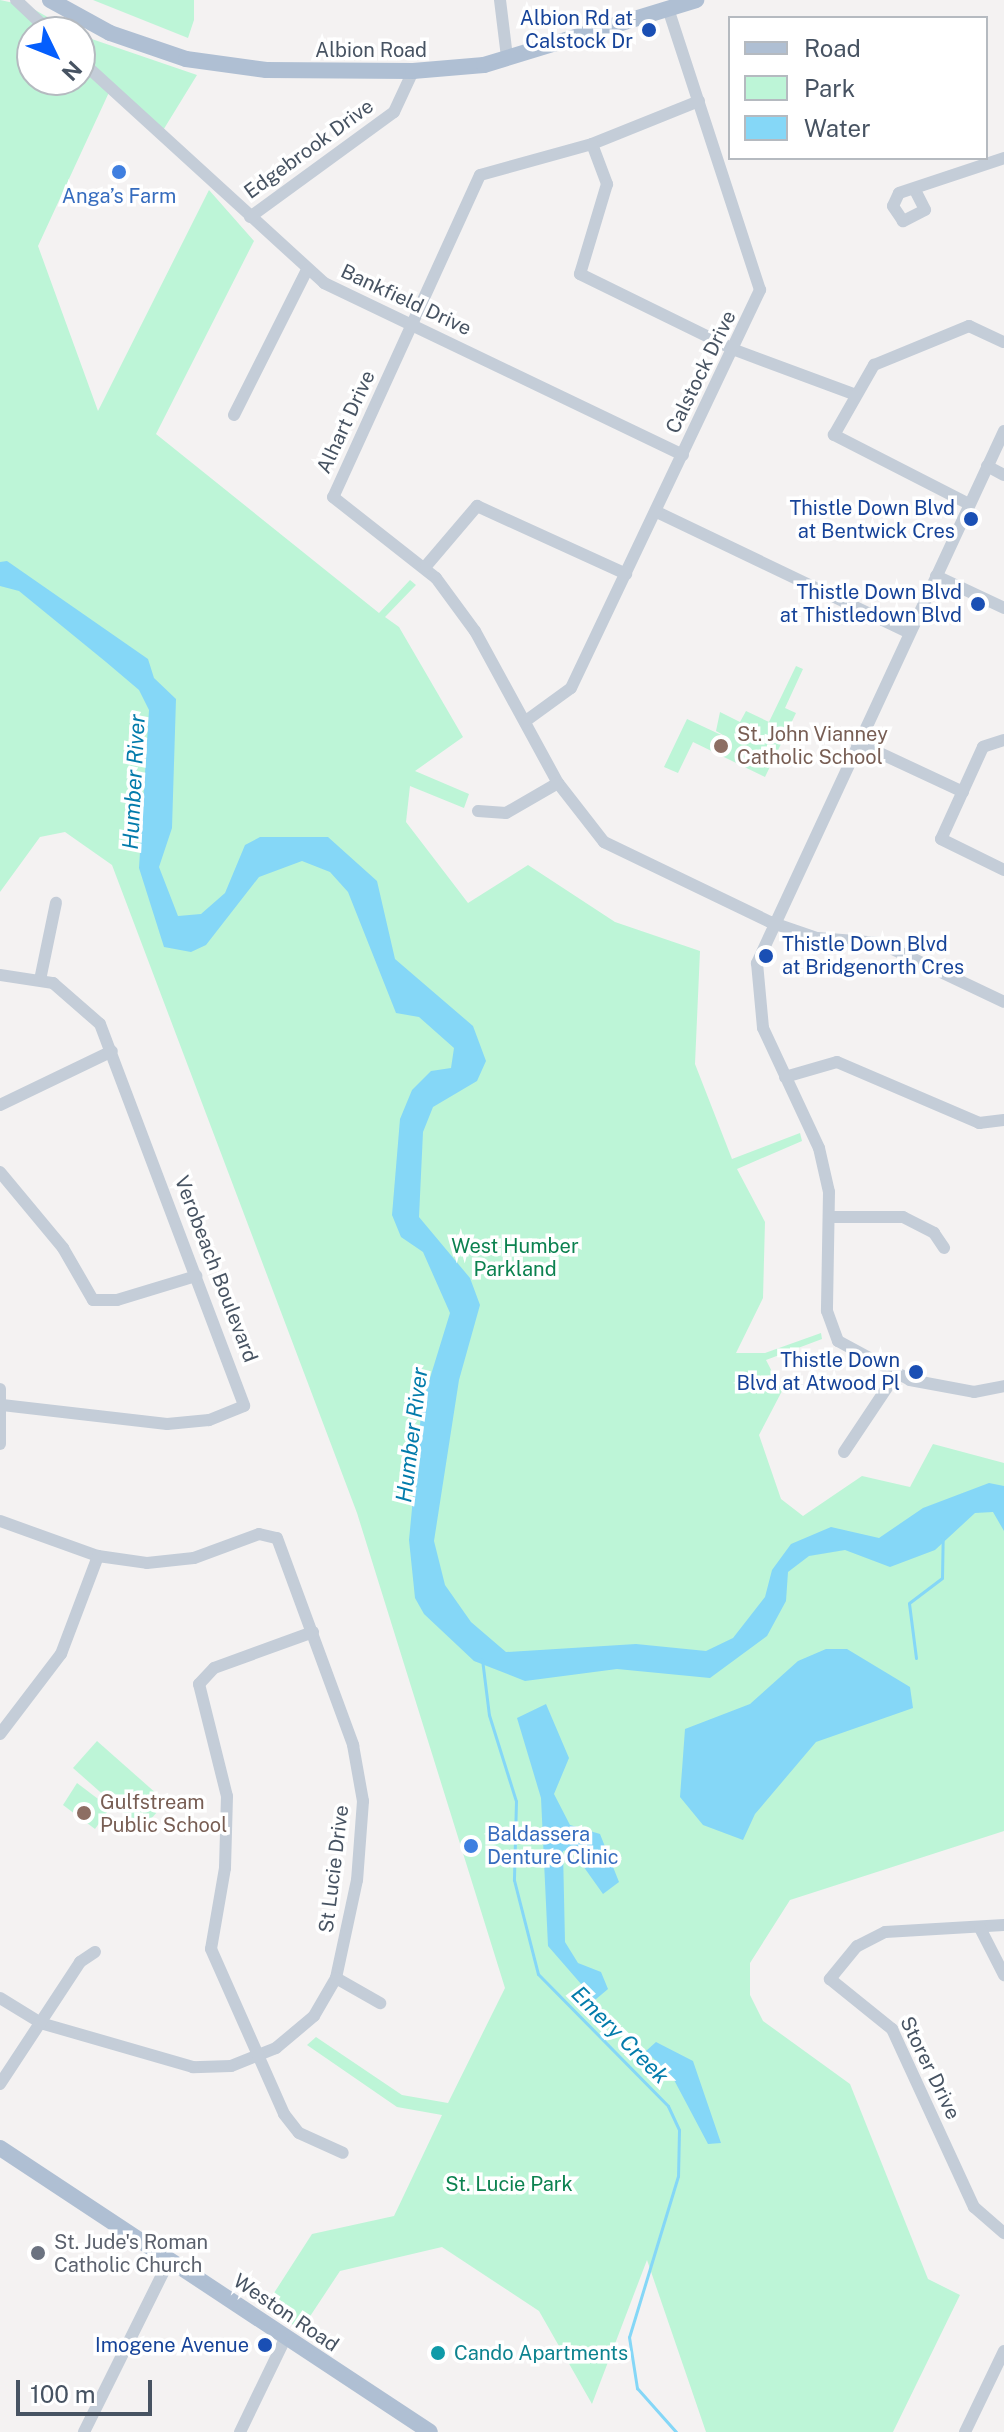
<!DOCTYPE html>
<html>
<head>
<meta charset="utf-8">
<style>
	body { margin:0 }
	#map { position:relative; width:1004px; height:2432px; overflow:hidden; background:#f4f2f2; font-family:"Public Sans",sans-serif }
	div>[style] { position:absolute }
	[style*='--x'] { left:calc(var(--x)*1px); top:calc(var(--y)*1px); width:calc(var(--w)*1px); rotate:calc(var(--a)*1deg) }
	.green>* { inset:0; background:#bdf5d7 }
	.water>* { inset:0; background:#85d7f7 }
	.stream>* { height:3px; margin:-1.5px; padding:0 1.5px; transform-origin:1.5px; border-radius:1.5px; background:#85d7f7 }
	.minor>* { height:12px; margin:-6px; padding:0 6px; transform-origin:6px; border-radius:6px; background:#c4cdd8 }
	.major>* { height:16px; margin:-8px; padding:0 8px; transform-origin:8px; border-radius:8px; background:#afbfd3 }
	.dots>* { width:22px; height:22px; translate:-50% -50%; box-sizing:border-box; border:4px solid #fff; border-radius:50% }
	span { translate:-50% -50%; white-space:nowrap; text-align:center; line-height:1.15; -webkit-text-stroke:7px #fff; paint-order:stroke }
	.transit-label { font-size:20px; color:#164399 }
	.right { translate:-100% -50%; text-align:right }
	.left { translate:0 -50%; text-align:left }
	.street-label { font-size:20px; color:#475362 }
	.shop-label { font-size:20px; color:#366cbe }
	.education-label { font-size:20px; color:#785e54 }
	.park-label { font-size:20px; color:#0c8250 }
	.worship-label { font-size:20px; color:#5b616d }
	.culture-label { font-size:20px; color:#0d838f }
	.water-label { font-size:22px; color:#027bab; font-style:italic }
	.legend { position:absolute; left:728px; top:16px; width:260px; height:144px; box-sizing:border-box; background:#fff; border:2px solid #b5bac0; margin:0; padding:10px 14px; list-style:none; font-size:24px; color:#475362 }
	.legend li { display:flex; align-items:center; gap:16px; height:40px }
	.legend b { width:40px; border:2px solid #b5bac0 }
	.north { position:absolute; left:16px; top:16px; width:80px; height:80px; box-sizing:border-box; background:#fff; border:2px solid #b5bac0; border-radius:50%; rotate:133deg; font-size:22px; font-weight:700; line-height:32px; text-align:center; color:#475362 }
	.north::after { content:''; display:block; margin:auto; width:28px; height:36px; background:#045efd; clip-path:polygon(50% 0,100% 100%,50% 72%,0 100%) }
	.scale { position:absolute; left:16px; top:2380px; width:136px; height:36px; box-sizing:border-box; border:4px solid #475362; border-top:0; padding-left:10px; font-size:24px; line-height:28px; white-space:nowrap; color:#475362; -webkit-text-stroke:6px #fff; paint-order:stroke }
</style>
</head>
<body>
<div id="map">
	<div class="green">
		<i style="clip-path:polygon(0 0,28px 6px,74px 32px,32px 32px,32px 80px,80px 80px,80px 35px,197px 75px,162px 132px,111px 88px,38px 246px,98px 411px,209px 190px,254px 241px,156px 434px,379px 613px,410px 580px,416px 585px,385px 617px,399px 627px,463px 737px,415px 771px,469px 794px,464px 808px,410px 786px,406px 822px,468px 903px,528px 865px,615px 922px,700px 951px,695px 1064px,732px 1159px,800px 1133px,802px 1141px,737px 1169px,765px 1222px,763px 1298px,736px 1353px,765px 1353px,821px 1333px,822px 1339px,766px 1360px,782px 1391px,759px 1435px,781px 1499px,803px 1516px,862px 1476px,910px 1487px,933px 1444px,1004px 1463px,1004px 1831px,790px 1900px,750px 1963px,750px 1995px,763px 2021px,850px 2084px,928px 2279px,960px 2295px,893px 2432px,706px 2432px,647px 2260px,592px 2404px,539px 2311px,442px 2247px,340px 2271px,301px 2330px,265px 2307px,312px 2234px,394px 2216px,442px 2115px,397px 2107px,307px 2045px,316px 2037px,402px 2095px,448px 2103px,505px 1988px,357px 1513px,112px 865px,65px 832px,40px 837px,0 892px)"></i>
		<i style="clip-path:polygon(93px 0,194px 0,194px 20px,188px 38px)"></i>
		<i style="clip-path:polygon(796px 666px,803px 669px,785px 708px,796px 713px,765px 777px,693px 742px,678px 773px,664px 767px,687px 719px,732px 740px,716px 731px,720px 712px,740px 722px,746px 711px,769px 722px)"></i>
		<i style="clip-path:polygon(97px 1741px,166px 1802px,142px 1829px,73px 1768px)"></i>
		<i style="clip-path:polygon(77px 1783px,110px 1808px,95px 1829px,63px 1805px)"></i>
	</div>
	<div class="water">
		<i style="clip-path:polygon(7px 561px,148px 659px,154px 678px,176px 699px,172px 828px,159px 867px,178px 916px,201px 914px,225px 893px,245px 845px,260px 837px,328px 837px,377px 881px,395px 959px,473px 1026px,486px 1061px,477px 1081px,433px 1107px,423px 1132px,419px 1217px,470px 1278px,480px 1305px,459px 1380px,434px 1541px,445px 1585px,471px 1622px,506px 1652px,636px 1644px,706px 1651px,733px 1638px,765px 1597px,772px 1570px,791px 1544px,831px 1527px,879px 1538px,923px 1508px,989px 1483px,1004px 1486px,1004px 1531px,993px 1512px,975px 1513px,935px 1550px,890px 1567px,845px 1550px,809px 1556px,788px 1572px,786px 1601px,767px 1636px,710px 1678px,617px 1669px,525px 1681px,474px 1661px,424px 1614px,415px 1598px,409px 1540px,422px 1404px,450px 1313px,423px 1252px,401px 1237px,392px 1215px,400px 1119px,412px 1090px,431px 1071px,451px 1068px,454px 1048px,419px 1017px,396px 1013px,348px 892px,330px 872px,302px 861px,259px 877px,206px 945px,191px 952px,164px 947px,139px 868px,149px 710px,139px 690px,106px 662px,19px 591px,0 586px,0 562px)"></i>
		<i style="clip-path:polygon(826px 1649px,847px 1649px,910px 1687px,913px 1708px,816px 1742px,755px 1814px,743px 1840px,703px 1825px,680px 1797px,685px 1729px,750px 1704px,798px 1661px)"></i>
		<i style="clip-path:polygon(546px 1704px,569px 1758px,554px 1794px,570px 1825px,600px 1834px,619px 1882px,603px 1894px,571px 1849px,563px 1851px,565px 1942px,578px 1963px,601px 1972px,608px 1989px,595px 2000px,548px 1946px,541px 1798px,517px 1718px)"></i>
		<i style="clip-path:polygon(656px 2042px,693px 2061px,721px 2143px,708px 2144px,673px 2078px,646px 2051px)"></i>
	</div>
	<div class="stream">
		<i style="--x:916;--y:1658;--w:55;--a:-97.3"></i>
		<i style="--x:909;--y:1603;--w:41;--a:-37.1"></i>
		<i style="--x:942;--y:1578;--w:39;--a:-89"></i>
		<i style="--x:482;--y:1659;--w:56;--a:82.9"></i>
		<i style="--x:489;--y:1715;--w:90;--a:72.6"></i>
		<i style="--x:516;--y:1801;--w:79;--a:91.5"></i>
		<i style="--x:514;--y:1880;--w:97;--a:75.7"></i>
		<i style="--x:538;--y:1974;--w:185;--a:45.4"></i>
		<i style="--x:668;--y:2106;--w:26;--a:65"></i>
		<i style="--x:679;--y:2130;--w:46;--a:91.2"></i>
		<i style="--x:678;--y:2176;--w:168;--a:106.9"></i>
		<i style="--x:629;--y:2337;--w:52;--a:81.1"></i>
		<i style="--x:637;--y:2388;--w:59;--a:48.4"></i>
	</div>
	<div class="minor">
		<i style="--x:16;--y:0;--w:47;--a:43.3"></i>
		<i style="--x:500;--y:0;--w:57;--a:83"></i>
		<i style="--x:80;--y:60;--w:331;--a:42.4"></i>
		<i style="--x:324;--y:283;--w:398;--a:25.6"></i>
		<i style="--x:699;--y:101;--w:115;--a:158.1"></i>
		<i style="--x:592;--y:144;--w:116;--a:164.5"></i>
		<i style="--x:480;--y:175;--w:354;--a:114.5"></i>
		<i style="--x:333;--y:497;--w:131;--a:38.2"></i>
		<i style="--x:436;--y:578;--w:66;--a:53.7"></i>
		<i style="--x:475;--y:631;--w:173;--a:61.4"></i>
		<i style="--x:558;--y:783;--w:75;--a:52.1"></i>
		<i style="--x:604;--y:842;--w:184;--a:25.7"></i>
		<i style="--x:770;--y:922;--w:50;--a:18.8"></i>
		<i style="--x:817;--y:938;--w:63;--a:4.5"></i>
		<i style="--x:880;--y:943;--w:137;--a:25.4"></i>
		<i style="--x:592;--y:144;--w:43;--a:69.4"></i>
		<i style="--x:607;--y:184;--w:94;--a:106.7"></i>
		<i style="--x:580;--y:274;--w:173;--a:26.1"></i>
		<i style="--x:735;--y:350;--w:126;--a:20.4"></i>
		<i style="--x:915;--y:190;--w:22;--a:63"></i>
		<i style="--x:925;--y:210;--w:25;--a:153"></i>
		<i style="--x:903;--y:221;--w:18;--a:-124"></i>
		<i style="--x:893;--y:206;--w:14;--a:-65"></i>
		<i style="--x:899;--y:193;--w:111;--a:-18.4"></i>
		<i style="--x:250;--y:217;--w:178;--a:-36.1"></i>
		<i style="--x:394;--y:112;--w:45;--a:-65.1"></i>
		<i style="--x:234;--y:415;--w:162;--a:-63.3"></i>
		<i style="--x:1004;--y:431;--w:587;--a:114.9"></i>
		<i style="--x:757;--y:963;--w:65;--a:84.7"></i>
		<i style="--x:763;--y:1028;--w:132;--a:65"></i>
		<i style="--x:819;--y:1148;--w:45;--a:77.2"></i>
		<i style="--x:829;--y:1192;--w:119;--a:91"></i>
		<i style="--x:827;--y:1311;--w:32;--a:70"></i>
		<i style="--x:838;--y:1341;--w:82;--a:28.4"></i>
		<i style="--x:910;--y:1380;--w:65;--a:10.6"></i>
		<i style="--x:974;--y:1392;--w:31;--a:-11"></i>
		<i style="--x:987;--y:466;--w:19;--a:28"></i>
		<i style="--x:969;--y:504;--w:152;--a:-152.9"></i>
		<i style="--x:834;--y:435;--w:81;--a:-60.3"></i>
		<i style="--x:874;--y:365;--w:103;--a:-22.3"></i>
		<i style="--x:969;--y:326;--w:38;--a:25"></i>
		<i style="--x:657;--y:512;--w:277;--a:25.6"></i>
		<i style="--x:426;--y:566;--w:79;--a:-49.6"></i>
		<i style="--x:477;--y:506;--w:164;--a:24.5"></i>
		<i style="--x:936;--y:576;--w:75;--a:25.2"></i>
		<i style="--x:527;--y:720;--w:54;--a:-36"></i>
		<i style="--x:571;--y:688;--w:441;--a:-64.6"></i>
		<i style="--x:760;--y:290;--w:296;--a:-108.1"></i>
		<i style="--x:1004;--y:740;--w:22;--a:162"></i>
		<i style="--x:983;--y:747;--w:101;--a:114.5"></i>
		<i style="--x:941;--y:839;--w:70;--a:26.2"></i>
		<i style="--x:856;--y:742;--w:118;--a:25"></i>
		<i style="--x:478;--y:811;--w:28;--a:4"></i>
		<i style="--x:506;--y:813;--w:60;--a:-30"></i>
		<i style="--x:0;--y:975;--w:54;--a:8.6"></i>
		<i style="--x:53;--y:983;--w:62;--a:41.1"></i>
		<i style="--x:100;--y:1024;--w:408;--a:69.3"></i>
		<i style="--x:244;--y:1406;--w:38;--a:158"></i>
		<i style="--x:209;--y:1420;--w:42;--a:174.6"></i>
		<i style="--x:167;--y:1424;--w:166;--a:-173.4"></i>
		<i style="--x:40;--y:980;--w:79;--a:-78.3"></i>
		<i style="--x:785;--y:1077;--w:54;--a:-16.1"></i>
		<i style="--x:837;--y:1062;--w:155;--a:23.2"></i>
		<i style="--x:979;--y:1123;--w:25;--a:-7"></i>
		<i style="--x:0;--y:1105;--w:124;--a:-25.7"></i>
		<i style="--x:0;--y:1172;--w:99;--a:50.3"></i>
		<i style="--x:63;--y:1248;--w:60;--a:60"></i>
		<i style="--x:93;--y:1300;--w:24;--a:0"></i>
		<i style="--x:117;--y:1300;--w:83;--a:-16.9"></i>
		<i style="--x:831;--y:1217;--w:72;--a:0"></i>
		<i style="--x:903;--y:1217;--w:35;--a:27"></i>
		<i style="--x:934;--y:1233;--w:18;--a:56"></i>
		<i style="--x:0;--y:1389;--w:55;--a:90"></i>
		<i style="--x:844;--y:1452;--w:94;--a:-56.3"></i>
		<i style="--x:0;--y:1521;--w:104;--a:19.7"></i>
		<i style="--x:98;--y:1556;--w:49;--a:8.1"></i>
		<i style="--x:147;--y:1563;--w:47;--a:-6.1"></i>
		<i style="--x:194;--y:1558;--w:69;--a:-20.3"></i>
		<i style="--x:259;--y:1534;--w:18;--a:13"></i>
		<i style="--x:277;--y:1538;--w:221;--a:69.8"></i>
		<i style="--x:353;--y:1745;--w:57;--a:79.9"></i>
		<i style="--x:363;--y:1801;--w:79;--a:94.3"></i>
		<i style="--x:357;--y:1880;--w:100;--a:102.1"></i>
		<i style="--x:336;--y:1978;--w:44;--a:120.1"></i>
		<i style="--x:314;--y:2016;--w:50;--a:139.9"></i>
		<i style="--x:276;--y:2048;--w:48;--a:158.2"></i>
		<i style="--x:231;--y:2066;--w:38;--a:178"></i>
		<i style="--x:193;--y:2067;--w:158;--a:-163.9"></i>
		<i style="--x:41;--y:2023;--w:48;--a:-148.6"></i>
		<i style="--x:313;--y:1632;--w:105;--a:160"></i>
		<i style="--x:214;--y:1668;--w:22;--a:133"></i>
		<i style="--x:199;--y:1684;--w:115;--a:76"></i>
		<i style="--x:227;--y:1796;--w:72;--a:91.6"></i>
		<i style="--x:225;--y:1868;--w:82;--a:99.8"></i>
		<i style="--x:211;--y:1949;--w:180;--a:66.1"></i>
		<i style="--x:284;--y:2114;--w:24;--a:52"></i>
		<i style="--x:299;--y:2133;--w:48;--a:24.4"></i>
		<i style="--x:0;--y:1734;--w:101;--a:-52.7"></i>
		<i style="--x:61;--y:1654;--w:105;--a:-69.3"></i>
		<i style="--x:1004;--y:1925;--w:119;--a:176.6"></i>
		<i style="--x:885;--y:1932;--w:31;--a:153"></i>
		<i style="--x:857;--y:1946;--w:43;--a:129.3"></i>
		<i style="--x:830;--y:1979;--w:80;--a:38.9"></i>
		<i style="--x:892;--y:2029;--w:196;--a:65.3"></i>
		<i style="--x:974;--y:2207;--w:40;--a:41"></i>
		<i style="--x:980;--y:1928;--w:53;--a:62.9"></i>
		<i style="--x:336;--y:1978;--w:51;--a:29.6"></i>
		<i style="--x:0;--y:2084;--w:146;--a:-56.7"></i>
		<i style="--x:80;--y:1962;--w:18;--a:-34"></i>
		<i style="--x:84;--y:2432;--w:193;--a:-63.6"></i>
		<i style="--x:240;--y:2432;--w:106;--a:-64.2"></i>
		<i style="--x:965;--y:2432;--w:90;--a:-64.3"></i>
	</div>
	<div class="major">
		<i style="--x:50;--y:0;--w:68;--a:28.8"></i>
		<i style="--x:110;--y:33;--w:80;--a:18.9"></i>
		<i style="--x:186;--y:59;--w:81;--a:7.8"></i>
		<i style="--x:266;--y:70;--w:147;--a:0.4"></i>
		<i style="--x:413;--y:71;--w:71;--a:-4.8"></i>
		<i style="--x:484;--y:65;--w:222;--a:-17"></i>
		<i style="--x:0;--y:2148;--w:515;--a:33.44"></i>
	</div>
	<div class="dots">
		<i style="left:649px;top:30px;background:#1a4fb4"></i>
		<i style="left:119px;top:172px;background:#3f7fe0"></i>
		<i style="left:971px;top:519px;background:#1a4fb4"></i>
		<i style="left:978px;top:604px;background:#1a4fb4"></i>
		<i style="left:721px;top:746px;background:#8d6e63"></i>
		<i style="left:766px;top:956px;background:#1a4fb4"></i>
		<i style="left:916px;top:1372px;background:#1a4fb4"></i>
		<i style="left:84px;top:1813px;background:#8d6e63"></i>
		<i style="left:471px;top:1846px;background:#3f7fe0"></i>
		<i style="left:38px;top:2253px;background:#6b7280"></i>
		<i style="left:265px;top:2345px;background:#1a4fb4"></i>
		<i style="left:438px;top:2353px;background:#0f9aa8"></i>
	</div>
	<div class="transit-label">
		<span class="right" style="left:633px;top:30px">Albion Rd at<br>Calstock Dr</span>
		<span class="right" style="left:955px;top:520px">Thistle Down Blvd<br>at Bentwick Cres</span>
		<span class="right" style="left:962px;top:604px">Thistle Down Blvd<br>at Thistledown Blvd</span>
		<span class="left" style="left:782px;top:956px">Thistle Down Blvd<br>at Bridgenorth Cres</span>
		<span class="right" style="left:900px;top:1372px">Thistle Down<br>Blvd at Atwood Pl</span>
		<span class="right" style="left:249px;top:2345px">Imogene Avenue</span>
	</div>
	<div class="street-label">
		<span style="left:371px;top:50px">Albion Road</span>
		<span style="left:309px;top:149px;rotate:-36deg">Edgebrook Drive</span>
		<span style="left:406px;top:300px;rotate:25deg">Bankfield Drive</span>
		<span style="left:701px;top:372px;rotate:-64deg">Calstock Drive</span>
		<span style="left:346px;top:422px;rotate:-65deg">Alhart Drive</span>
		<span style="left:216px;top:1269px;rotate:69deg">Verobeach Boulevard</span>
		<span style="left:334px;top:1869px;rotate:-83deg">St Lucie Drive</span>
		<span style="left:930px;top:2068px;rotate:64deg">Storer Drive</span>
		<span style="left:286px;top:2313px;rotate:34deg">Weston Road</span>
	</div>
	<div class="shop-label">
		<span style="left:119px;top:196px">Anga’s Farm</span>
		<span class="left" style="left:487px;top:1846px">Baldassera<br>Denture Clinic</span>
	</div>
	<div class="education-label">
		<span class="left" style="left:737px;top:746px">St. John Vianney<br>Catholic School</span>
		<span class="left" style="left:100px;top:1814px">Gulfstream<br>Public School</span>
	</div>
	<div class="park-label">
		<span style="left:515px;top:1258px">West Humber<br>Parkland</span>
		<span style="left:509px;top:2184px">St. Lucie Park</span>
	</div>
	<div class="worship-label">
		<span class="left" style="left:54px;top:2254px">St. Jude's Roman<br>Catholic Church</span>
	</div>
	<div class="culture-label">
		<span class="left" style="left:454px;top:2353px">Cando Apartments</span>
	</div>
	<div class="water-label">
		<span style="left:134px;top:782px;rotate:-87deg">Humber River</span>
		<span style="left:412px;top:1435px;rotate:-83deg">Humber River</span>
		<span style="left:620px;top:2035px;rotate:45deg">Emery Creek</span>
	</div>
	<ul class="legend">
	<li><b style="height:10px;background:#afbfd3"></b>Road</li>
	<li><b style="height:22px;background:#bdf5d7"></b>Park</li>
	<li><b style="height:22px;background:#85d7f7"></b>Water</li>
	</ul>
	<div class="north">N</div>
	<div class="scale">100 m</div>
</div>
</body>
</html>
